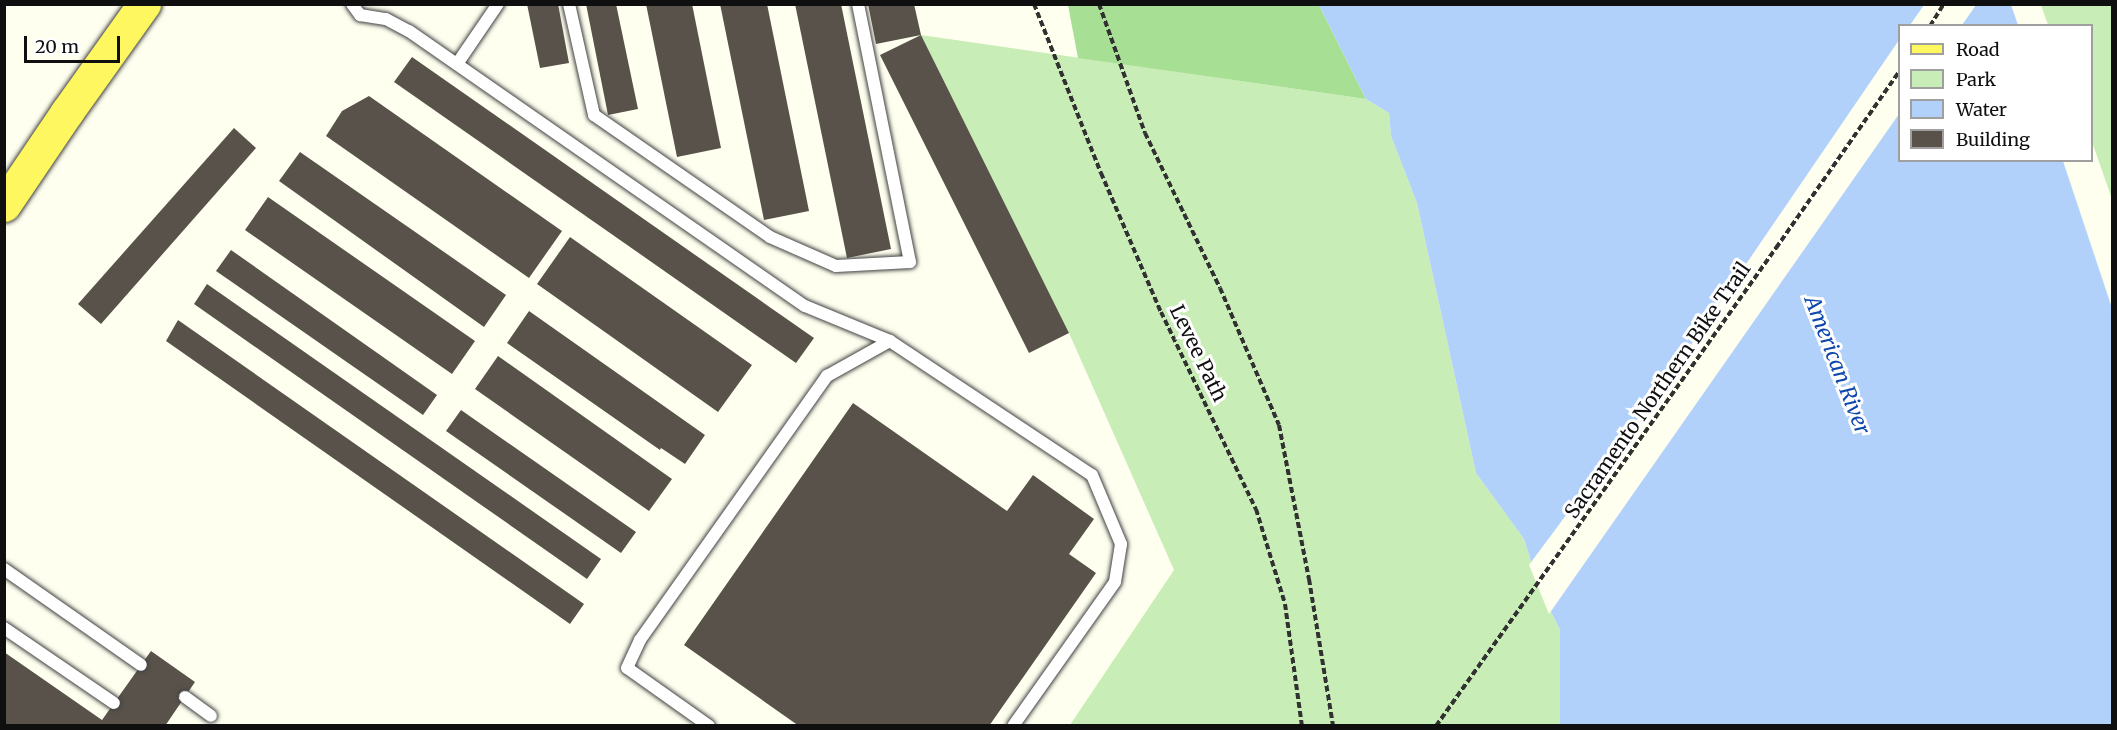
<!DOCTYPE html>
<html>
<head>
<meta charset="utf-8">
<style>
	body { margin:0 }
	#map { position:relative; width:2117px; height:730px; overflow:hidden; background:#fffff0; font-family:Merriweather,serif }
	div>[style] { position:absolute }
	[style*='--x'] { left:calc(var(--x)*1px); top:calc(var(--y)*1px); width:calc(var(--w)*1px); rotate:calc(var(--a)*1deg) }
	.green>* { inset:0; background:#c8edb6 }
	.forest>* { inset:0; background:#a7df94 }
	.water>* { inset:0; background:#b1d1fb }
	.pier>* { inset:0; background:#fffff0 }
	.building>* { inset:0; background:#58524a }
	.path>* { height:4px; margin-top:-2px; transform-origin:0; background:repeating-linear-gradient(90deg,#313131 0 6px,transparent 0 9px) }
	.roads { filter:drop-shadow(0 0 2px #424242) drop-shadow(0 0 2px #424242) }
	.lane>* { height:12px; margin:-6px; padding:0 6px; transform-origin:6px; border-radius:6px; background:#fff }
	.primary>* { height:33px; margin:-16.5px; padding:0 16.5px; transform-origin:16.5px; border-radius:16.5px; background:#fff760 }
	span { translate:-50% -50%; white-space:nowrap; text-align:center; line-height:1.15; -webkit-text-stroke:6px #fff; paint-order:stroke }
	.street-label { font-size:20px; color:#0f0f0f }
	.water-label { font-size:21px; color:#0d47ab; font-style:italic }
	.frame { position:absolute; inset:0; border:6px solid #0f0f0f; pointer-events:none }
	.legend { position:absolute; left:1898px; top:24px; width:195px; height:138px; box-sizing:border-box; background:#fff; border:2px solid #9f9f9f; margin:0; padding:8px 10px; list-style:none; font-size:18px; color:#0f0f0f }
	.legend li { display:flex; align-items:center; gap:12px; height:30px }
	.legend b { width:30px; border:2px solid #9f9f9f }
	.scale { position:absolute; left:24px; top:36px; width:96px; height:27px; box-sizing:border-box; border:3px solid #0f0f0f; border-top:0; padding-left:8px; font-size:18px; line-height:21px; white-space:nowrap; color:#0f0f0f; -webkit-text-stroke:4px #fff; paint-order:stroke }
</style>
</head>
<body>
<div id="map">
	<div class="green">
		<i style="clip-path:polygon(2041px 5px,2112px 5px,2112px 199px,2092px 142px,2092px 26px,2048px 25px)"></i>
		<i style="clip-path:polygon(921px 35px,1366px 99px,1389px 113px,1391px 136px,1417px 203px,1476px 473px,1524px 539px,1539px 587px,1560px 630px,1560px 725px,1070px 725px,1174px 570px,1069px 333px)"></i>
	</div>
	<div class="forest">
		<i style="clip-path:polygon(1068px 5px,1319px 5px,1366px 99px,1078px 58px)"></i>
	</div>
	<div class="water">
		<i style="clip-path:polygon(1319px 5px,2011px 5px,2018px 25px,1900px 26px,1900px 160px,2063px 161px,2112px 308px,2112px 725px,1560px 725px,1560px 630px,1539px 587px,1524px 539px,1476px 473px,1417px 203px,1391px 136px,1389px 113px,1366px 99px)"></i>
	</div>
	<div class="pier">
		<i style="clip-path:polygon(1924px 5px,1924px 4px,1976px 5px,1962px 25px,1910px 25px)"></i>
		<i style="clip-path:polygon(1899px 40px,1899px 114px,1549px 614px,1529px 565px,1671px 374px)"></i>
	</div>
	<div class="building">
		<i style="clip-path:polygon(527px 4px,558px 4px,569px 63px,540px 68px)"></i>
		<i style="clip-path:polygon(586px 4px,616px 4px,638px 109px,608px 115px)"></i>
		<i style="clip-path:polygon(646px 4px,692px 4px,721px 148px,677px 157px)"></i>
		<i style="clip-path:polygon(720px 4px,767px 4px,809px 211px,764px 220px)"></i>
		<i style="clip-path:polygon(795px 4px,841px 4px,891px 249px,847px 258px)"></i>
		<i style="clip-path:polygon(868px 4px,914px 4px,921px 35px,1069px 333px,1029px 353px,880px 55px,921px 35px,876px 44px)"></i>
		<i style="clip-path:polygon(412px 57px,814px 338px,796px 363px,394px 82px)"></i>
		<i style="clip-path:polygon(369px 96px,562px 231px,529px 278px,326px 136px,342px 111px)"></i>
		<i style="clip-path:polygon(234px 128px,256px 148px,101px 324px,78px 304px)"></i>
		<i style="clip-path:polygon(300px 152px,506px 295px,484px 327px,279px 181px)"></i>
		<i style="clip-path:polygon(268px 197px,475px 341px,452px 374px,245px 230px)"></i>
		<i style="clip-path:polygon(570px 237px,752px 365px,718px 412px,537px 284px)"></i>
		<i style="clip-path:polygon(231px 250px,437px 395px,423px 415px,216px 271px)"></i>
		<i style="clip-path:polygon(207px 284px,601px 559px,587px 579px,194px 304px)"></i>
		<i style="clip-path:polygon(529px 311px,705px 435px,685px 464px,661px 448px,660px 450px,507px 343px)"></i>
		<i style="clip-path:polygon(178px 320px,584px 604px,570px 624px,166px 341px)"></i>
		<i style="clip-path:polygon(498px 356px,672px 479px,649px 511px,475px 389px)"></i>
		<i style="clip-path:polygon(853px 403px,1007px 511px,1033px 475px,1094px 519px,1069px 554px,1096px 573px,989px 726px,799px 726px,684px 645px)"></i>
		<i style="clip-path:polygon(461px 410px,636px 532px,621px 553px,446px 431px)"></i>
		<i style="clip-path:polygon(151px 651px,195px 682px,165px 726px,4px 726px,4px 652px,102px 720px)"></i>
	</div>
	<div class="path">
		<i style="--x:1034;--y:4;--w:182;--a:68.4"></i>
		<i style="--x:1101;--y:173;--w:151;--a:66.7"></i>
		<i style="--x:1161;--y:312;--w:219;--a:64.3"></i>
		<i style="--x:1256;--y:509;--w:99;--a:73"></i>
		<i style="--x:1285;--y:604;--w:123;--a:82.1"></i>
		<i style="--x:1099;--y:4;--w:137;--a:70.4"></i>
		<i style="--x:1145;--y:133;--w:172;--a:64.2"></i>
		<i style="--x:1220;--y:288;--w:149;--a:66.7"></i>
		<i style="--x:1279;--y:425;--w:157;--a:79"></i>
		<i style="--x:1309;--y:579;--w:149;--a:80.7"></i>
		<i style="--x:1930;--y:26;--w:26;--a:-58"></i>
		<i style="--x:1436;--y:726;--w:587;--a:-54.58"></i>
		<i style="--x:1776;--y:248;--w:217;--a:-55.1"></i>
	</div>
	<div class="roads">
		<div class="lane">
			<i style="--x:352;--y:4;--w:14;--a:54"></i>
			<i style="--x:360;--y:15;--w:26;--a:9"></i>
			<i style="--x:386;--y:19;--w:26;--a:28"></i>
			<i style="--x:409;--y:31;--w:482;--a:34.8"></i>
			<i style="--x:805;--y:306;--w:92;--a:22.4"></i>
			<i style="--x:890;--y:341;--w:242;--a:33.6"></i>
			<i style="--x:1092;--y:475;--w:75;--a:67.2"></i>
			<i style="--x:1121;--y:544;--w:38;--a:99"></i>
			<i style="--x:1115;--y:582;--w:176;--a:125.3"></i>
			<i style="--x:569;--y:4;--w:114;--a:77.3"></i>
			<i style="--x:594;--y:115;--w:214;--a:34.7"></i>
			<i style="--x:770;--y:237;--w:72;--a:23.7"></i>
			<i style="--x:836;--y:266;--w:74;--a:-3.1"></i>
			<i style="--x:910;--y:262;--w:263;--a:-101.4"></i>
			<i style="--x:457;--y:64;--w:73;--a:-55.7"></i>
			<i style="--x:4;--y:569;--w:167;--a:35"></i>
			<i style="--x:4;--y:628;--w:133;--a:34.3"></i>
			<i style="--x:185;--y:697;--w:32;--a:36"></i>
			<i style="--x:709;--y:726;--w:100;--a:-144.7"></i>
			<i style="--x:627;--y:668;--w:31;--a:-65"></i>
			<i style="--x:640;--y:640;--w:324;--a:-54.7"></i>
			<i style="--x:827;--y:376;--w:72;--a:-29.1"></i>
		</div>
		<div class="primary">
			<i style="--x:4;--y:205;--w:112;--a:-55.9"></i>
			<i style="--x:67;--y:112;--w:133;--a:-54.5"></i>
		</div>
	</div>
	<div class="street-label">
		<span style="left:1199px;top:353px;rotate:64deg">Levee Path</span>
		<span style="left:1657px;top:390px;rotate:-55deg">Sacramento Northern Bike Trail</span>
	</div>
	<div class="water-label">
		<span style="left:1837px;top:365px;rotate:69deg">American River</span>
	</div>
	<div class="frame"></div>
	<ul class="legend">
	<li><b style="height:8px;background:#fff760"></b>Road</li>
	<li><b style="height:16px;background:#c8edb6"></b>Park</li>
	<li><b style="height:16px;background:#b1d1fb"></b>Water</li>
	<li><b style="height:16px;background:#58524a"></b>Building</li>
	</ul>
	<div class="scale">20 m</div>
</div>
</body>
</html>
